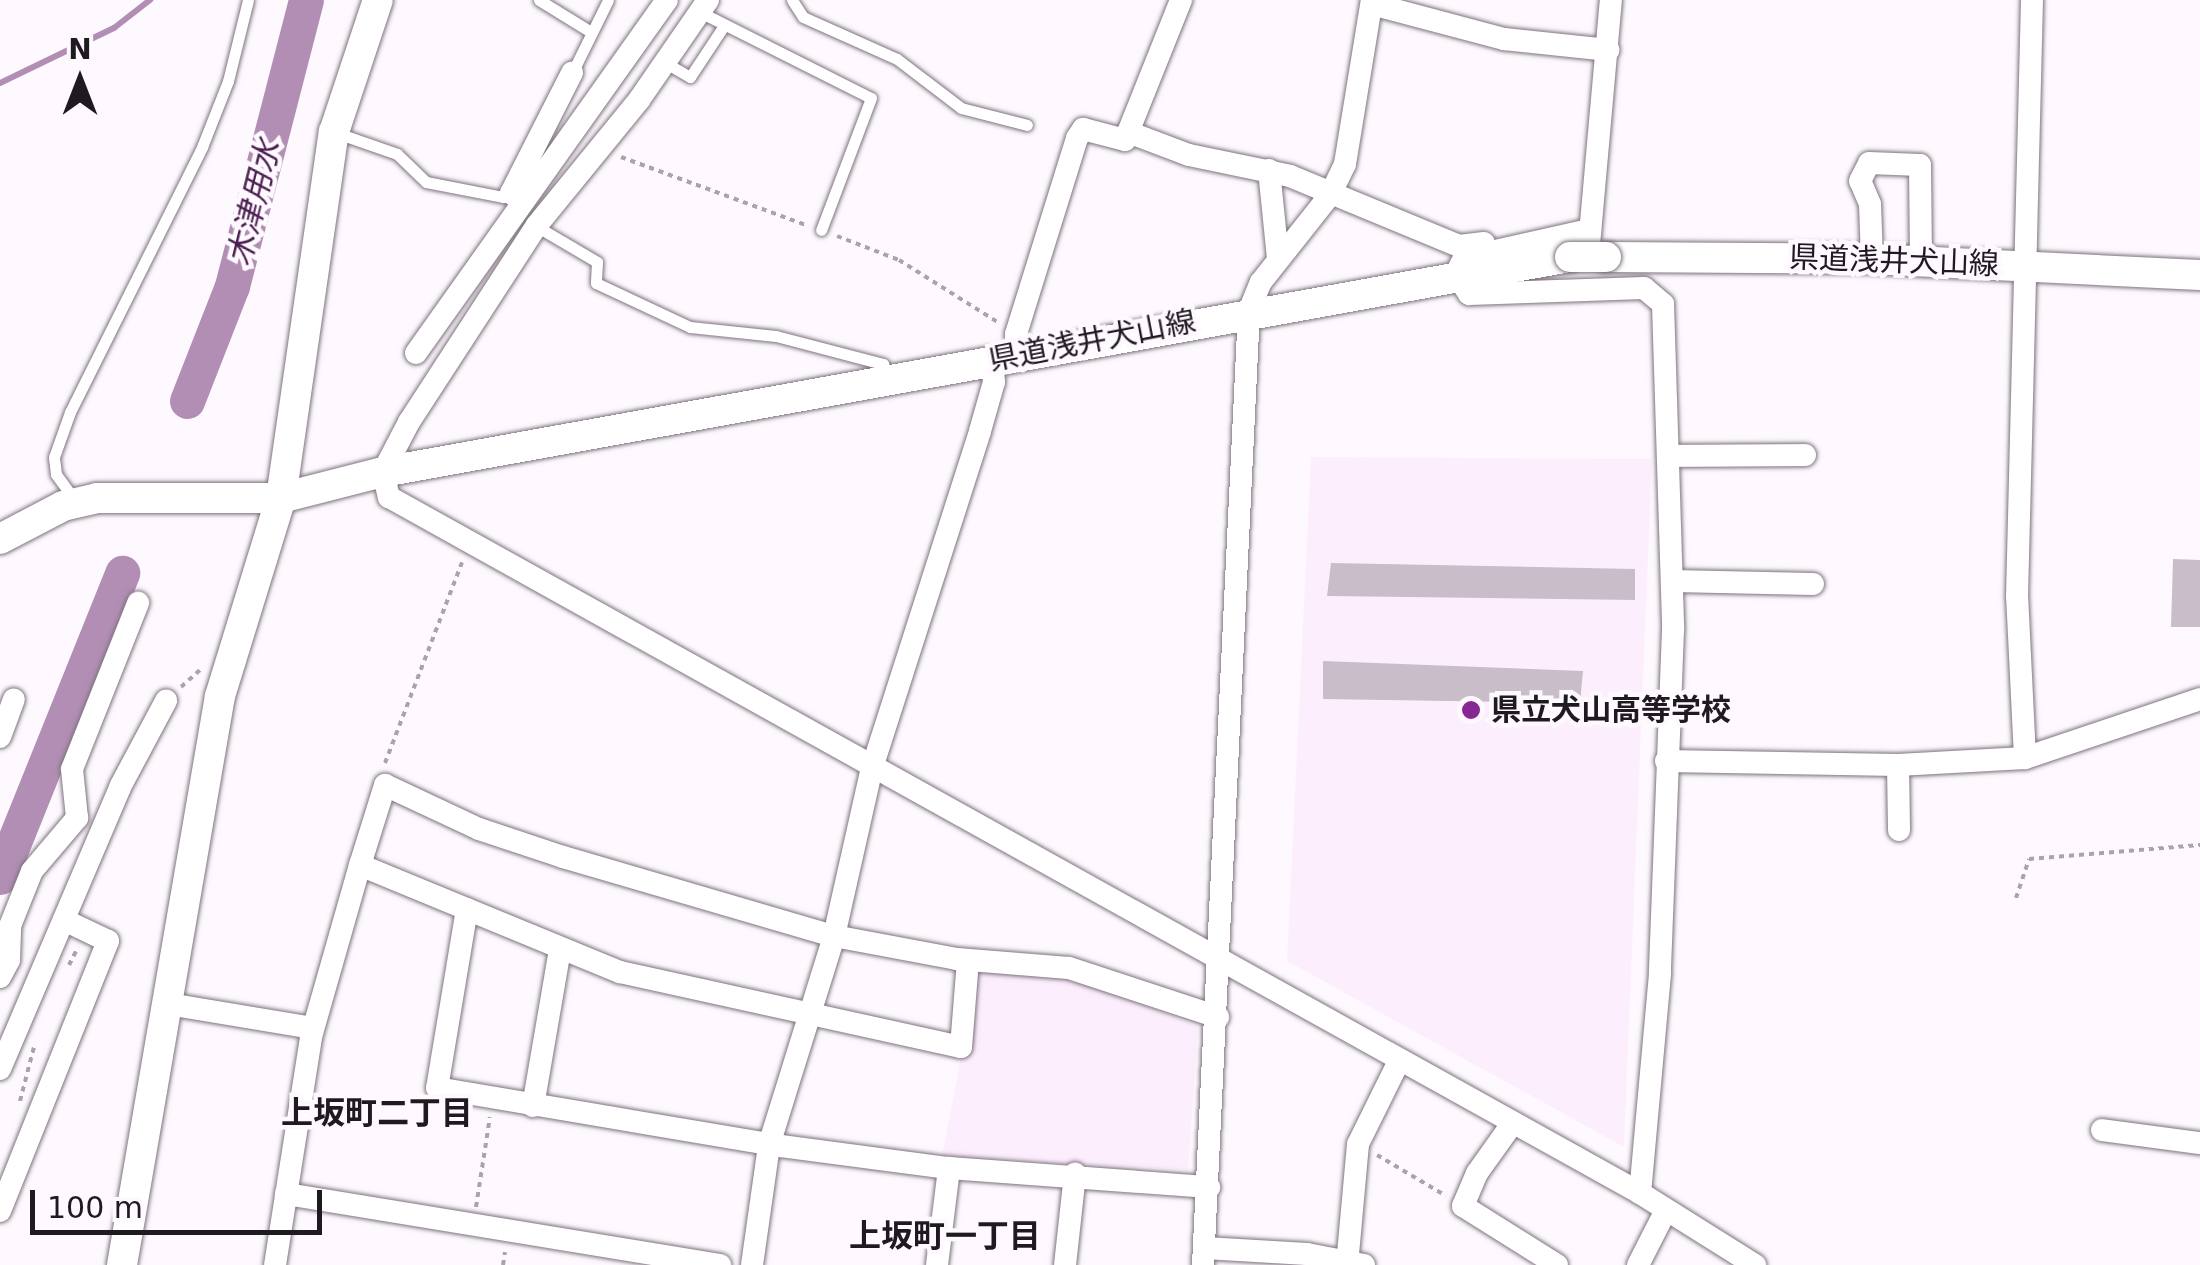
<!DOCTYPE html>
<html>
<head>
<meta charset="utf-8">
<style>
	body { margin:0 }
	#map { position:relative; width:2200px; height:1265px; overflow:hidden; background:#fef9ff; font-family:"DejaVu Sans","Noto Sans JP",sans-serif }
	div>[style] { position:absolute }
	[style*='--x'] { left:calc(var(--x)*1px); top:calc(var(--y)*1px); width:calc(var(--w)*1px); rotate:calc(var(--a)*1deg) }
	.built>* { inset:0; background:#fdeefe }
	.stream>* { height:6px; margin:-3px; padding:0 3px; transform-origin:3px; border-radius:3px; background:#b28eb5 }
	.river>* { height:35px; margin:-17.5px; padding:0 17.5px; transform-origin:17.5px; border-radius:17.5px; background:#b28eb5 }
	.building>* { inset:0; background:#c9bdca }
	.path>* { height:4px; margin-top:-2px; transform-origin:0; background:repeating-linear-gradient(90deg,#a8a4a9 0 5px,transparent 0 10px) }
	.roads { filter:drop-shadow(0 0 2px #7e727e) drop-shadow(0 0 2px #7e727e) }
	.lane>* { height:11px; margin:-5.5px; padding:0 5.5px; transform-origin:5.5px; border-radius:5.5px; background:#fff }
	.street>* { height:22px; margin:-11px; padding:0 11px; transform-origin:11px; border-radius:11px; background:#fff }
	.secondary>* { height:30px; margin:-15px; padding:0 15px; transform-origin:15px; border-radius:15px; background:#fff }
	.bridges { filter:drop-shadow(0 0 2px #7e727e) drop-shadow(0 0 2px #7e727e) }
	.secondary-bridge>* { height:30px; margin:-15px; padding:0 15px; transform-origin:15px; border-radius:15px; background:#fff }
	.dots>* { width:28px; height:28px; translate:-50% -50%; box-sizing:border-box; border:5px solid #fef9ff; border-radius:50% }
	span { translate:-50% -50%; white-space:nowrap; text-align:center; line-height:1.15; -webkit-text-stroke:9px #fef9ff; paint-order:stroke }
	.street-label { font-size:30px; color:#1e1a1f }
	.poi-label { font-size:30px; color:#1e1a1f; font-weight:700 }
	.left { translate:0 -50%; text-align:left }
	.water-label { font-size:32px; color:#4a1d4f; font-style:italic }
	.neighbourhood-label { font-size:32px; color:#1e1a1f; font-weight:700 }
	.north { position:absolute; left:30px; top:30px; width:100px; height:100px; -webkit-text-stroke:8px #fef9ff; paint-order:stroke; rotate:0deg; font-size:28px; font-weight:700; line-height:40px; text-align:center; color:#1e1a1f }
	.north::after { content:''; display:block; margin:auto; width:35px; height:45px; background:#1e1a1f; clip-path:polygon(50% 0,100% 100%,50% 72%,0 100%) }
	.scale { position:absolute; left:30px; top:1190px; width:292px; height:45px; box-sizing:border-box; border:5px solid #1e1a1f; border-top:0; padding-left:12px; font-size:30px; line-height:35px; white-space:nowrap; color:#1e1a1f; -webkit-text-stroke:8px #fef9ff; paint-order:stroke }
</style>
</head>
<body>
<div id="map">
	<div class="built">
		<i style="clip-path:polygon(1311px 457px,1652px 459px,1624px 1147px,1287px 961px)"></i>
		<i style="clip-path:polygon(978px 969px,1078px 975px,1198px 1027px,1188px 1170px,942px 1156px)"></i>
	</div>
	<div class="stream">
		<i style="--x:0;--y:83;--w:127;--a:-25.8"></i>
		<i style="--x:114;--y:28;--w:46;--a:-37.9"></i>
	</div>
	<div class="river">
		<i style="--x:187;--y:401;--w:123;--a:-68.6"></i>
		<i style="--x:232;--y:286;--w:295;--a:-75.5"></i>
		<i style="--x:0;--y:877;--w:328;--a:-68.1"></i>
	</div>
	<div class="building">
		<i style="clip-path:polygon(2173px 559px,2200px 560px,2200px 627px,2171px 627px)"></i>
		<i style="clip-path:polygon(1331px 563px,1635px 569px,1635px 600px,1327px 596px)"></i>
		<i style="clip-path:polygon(1323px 661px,1583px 671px,1580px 703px,1323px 699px)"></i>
	</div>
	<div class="path">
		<i style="--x:621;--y:157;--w:200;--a:20.2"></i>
		<i style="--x:837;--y:236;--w:66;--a:21.2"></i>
		<i style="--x:899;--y:260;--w:118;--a:32.2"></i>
		<i style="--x:181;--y:687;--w:30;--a:-42"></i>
		<i style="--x:385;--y:763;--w:215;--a:-69"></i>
		<i style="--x:2016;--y:898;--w:41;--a:-71.6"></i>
		<i style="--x:2029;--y:859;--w:172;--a:-4.7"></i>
		<i style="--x:69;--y:965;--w:20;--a:-63"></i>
		<i style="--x:20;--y:1101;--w:56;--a:-75.5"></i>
		<i style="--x:1377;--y:1155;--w:80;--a:30.7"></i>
		<i style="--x:476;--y:1207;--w:91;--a:-81.2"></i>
		<i style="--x:503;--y:1265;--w:13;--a:-81"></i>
	</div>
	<div class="roads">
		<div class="lane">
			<i style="--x:539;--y:0;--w:61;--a:31.6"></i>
			<i style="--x:792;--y:0;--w:20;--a:57"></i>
			<i style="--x:803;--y:17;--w:103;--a:24.1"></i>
			<i style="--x:897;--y:59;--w:81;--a:37.4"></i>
			<i style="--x:961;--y:108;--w:68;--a:14.4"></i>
			<i style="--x:700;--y:12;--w:191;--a:26.7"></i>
			<i style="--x:871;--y:98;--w:141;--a:110.7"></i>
			<i style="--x:664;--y:62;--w:30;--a:30"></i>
			<i style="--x:690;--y:77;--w:60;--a:-56.6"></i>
			<i style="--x:572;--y:73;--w:81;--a:-63.7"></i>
			<i style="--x:334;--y:132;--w:67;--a:19.2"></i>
			<i style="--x:397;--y:154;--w:40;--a:44"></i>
			<i style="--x:426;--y:182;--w:78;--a:11"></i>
			<i style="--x:503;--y:197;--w:9;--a:-27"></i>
			<i style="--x:536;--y:226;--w:71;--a:30.5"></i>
			<i style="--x:597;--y:262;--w:21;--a:93"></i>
			<i style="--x:596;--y:283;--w:104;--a:25.1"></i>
			<i style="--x:690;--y:327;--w:86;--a:6"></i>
			<i style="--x:776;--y:336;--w:111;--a:14.7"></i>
			<i style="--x:883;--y:364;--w:16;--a:72"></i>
			<i style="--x:74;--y:499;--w:31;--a:-126"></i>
			<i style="--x:56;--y:474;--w:17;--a:-97"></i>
			<i style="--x:54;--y:457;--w:48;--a:-70.4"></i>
			<i style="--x:70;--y:412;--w:296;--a:-63.5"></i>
			<i style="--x:202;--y:147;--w:71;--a:-68.5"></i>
			<i style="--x:228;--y:81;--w:83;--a:-76.1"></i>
		</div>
		<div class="street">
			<i style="--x:708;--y:0;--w:121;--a:124.6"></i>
			<i style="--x:639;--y:100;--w:161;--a:129.2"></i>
			<i style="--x:537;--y:225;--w:235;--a:123"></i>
			<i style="--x:409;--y:422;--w:56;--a:117.5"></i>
			<i style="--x:383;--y:472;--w:26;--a:77"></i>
			<i style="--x:389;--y:497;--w:1432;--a:29.09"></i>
			<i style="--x:1640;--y:1193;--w:136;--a:32.1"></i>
			<i style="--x:1372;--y:4;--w:137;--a:14.9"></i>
			<i style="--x:1504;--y:39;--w:105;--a:6"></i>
			<i style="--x:1128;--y:132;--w:65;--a:20.7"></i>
			<i style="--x:1189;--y:155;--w:103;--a:11.7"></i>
			<i style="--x:1290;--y:176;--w:183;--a:22.5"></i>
			<i style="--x:1459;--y:246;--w:25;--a:-7"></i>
			<i style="--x:1269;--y:170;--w:88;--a:84.2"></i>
			<i style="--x:519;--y:199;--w:10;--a:-143"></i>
			<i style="--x:511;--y:193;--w:135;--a:-63.1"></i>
			<i style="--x:1589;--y:230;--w:128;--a:167.4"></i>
			<i style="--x:1464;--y:258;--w:18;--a:117"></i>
			<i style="--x:1456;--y:274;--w:24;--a:57"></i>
			<i style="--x:1469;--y:294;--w:175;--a:-2"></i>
			<i style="--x:1644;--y:288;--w:25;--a:40"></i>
			<i style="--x:1663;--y:304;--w:326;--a:88.2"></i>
			<i style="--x:1673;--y:630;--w:344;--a:92.2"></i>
			<i style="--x:1660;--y:974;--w:220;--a:95.2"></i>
			<i style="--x:1589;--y:245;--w:246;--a:-84.9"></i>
			<i style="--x:1872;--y:259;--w:55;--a:-92.1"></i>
			<i style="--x:1870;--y:204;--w:25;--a:-113"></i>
			<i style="--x:1860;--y:181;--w:20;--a:-63"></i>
			<i style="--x:1869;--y:163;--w:51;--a:2.2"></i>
			<i style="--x:1920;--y:165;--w:97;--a:89.4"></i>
			<i style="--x:416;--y:353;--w:433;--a:-54.6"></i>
			<i style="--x:1016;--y:355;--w:21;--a:-90"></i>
			<i style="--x:1016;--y:334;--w:205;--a:-72.7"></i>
			<i style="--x:1077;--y:138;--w:11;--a:-56"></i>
			<i style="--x:1083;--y:129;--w:43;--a:14.7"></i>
			<i style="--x:1125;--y:140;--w:151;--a:-68.2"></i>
			<i style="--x:1669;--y:456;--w:136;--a:-0.4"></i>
			<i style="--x:1672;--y:581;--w:141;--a:1.2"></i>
			<i style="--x:0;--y:737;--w:40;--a:-69.8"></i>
			<i style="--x:2025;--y:758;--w:161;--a:-92.8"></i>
			<i style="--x:2017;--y:597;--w:597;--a:-88.56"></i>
			<i style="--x:1666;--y:761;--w:232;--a:1"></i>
			<i style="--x:1898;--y:765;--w:127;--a:-3.2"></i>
			<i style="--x:2025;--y:758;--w:185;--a:-18.6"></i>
			<i style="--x:1898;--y:765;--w:65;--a:89.1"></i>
			<i style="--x:360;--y:865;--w:84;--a:-72.6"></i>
			<i style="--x:385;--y:785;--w:104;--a:25.1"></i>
			<i style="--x:479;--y:829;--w:89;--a:18.4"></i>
			<i style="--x:563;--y:857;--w:282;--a:16.3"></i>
			<i style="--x:834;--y:936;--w:125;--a:10.6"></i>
			<i style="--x:957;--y:959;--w:112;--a:4.6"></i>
			<i style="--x:1069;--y:968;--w:157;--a:18.2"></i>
			<i style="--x:467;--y:909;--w:181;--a:99.5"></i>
			<i style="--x:437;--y:1088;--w:349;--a:9.6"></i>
			<i style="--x:781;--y:1146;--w:169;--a:7.5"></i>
			<i style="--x:949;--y:1168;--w:261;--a:4.2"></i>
			<i style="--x:0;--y:977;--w:19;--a:-62"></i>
			<i style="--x:9;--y:960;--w:34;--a:-88"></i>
			<i style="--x:10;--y:926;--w:59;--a:-68.2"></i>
			<i style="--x:32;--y:871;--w:70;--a:-49.7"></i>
			<i style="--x:77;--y:818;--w:49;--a:-95.8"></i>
			<i style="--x:72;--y:769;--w:179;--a:-68.3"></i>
			<i style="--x:168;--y:1004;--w:147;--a:9.4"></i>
			<i style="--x:0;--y:1069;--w:306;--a:-66.9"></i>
			<i style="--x:120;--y:787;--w:98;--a:-61.9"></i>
			<i style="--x:533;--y:1106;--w:159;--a:-80.2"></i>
			<i style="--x:1512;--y:1124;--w:60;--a:125.5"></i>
			<i style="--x:1477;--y:1173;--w:36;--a:113"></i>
			<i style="--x:1463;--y:1206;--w:111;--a:32.1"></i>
			<i style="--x:2102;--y:1130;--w:99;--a:7.6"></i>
			<i style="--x:286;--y:1194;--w:440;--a:9.3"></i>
			<i style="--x:0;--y:1211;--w:291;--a:-68.2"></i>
			<i style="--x:108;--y:941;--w:49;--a:-154.5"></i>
			<i style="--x:1205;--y:1248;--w:102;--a:3.4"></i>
			<i style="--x:1307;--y:1254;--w:58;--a:10.9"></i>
			<i style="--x:275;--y:1265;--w:231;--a:-81"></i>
			<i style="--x:311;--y:1037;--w:179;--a:-74.1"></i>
			<i style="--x:360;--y:865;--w:281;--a:22.4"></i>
			<i style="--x:620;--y:972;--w:349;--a:12.4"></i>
			<i style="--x:961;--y:1047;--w:87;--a:-85.4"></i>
			<i style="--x:752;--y:1265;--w:121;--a:-81.9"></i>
			<i style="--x:769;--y:1145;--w:219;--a:-72.7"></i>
			<i style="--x:834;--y:936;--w:172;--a:-77.3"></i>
			<i style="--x:872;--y:768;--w:354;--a:-72.2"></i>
			<i style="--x:980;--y:431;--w:51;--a:-74.1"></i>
			<i style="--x:994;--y:382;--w:22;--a:-95"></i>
			<i style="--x:937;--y:1265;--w:98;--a:-82.9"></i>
			<i style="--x:1065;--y:1265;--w:92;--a:-83.7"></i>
			<i style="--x:1203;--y:1265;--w:955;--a:-87.24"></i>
			<i style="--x:1249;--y:311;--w:31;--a:-68"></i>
			<i style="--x:1261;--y:282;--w:111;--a:-51.6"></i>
			<i style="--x:1330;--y:195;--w:34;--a:-64"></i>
			<i style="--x:1345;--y:164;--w:166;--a:-80.7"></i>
			<i style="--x:1347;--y:1265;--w:121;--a:-84.8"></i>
			<i style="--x:1358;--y:1144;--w:90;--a:-63.7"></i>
			<i style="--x:1638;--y:1265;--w:59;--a:-63"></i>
		</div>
		<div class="secondary">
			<i style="--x:1606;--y:257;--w:266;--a:0.4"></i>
			<i style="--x:1872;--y:259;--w:328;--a:2.8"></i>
			<i style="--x:0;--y:539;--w:71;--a:-27.6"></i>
			<i style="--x:63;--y:506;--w:35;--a:-13"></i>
			<i style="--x:97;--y:498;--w:184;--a:0"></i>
			<i style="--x:281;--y:498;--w:105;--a:-14.3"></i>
			<i style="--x:383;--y:472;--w:1206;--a:-10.27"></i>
			<i style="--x:122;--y:1265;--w:577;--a:-80.23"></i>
			<i style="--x:220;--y:696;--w:207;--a:-72.9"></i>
			<i style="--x:281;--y:498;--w:370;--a:-81.8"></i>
			<i style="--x:334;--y:132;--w:139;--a:-71.6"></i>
		</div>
	</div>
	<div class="bridges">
		<div class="secondary-bridge">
			<i style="--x:1570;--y:257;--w:36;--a:0"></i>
		</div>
	</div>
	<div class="dots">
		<i style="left:1471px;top:710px;background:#872791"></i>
	</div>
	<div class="street-label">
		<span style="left:1894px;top:261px;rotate:2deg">県道浅井犬山線</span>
		<span style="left:1092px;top:341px;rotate:-11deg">県道浅井犬山線</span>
	</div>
	<div class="poi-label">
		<span class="left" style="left:1491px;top:710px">県立犬山高等学校</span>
	</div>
	<div class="water-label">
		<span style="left:254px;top:203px;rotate:-76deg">木津用水</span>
	</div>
	<div class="neighbourhood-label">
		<span style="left:377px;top:1113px">上坂町二丁目</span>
		<span style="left:945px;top:1236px">上坂町一丁目</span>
	</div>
	<div class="north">N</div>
	<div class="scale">100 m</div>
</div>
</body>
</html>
